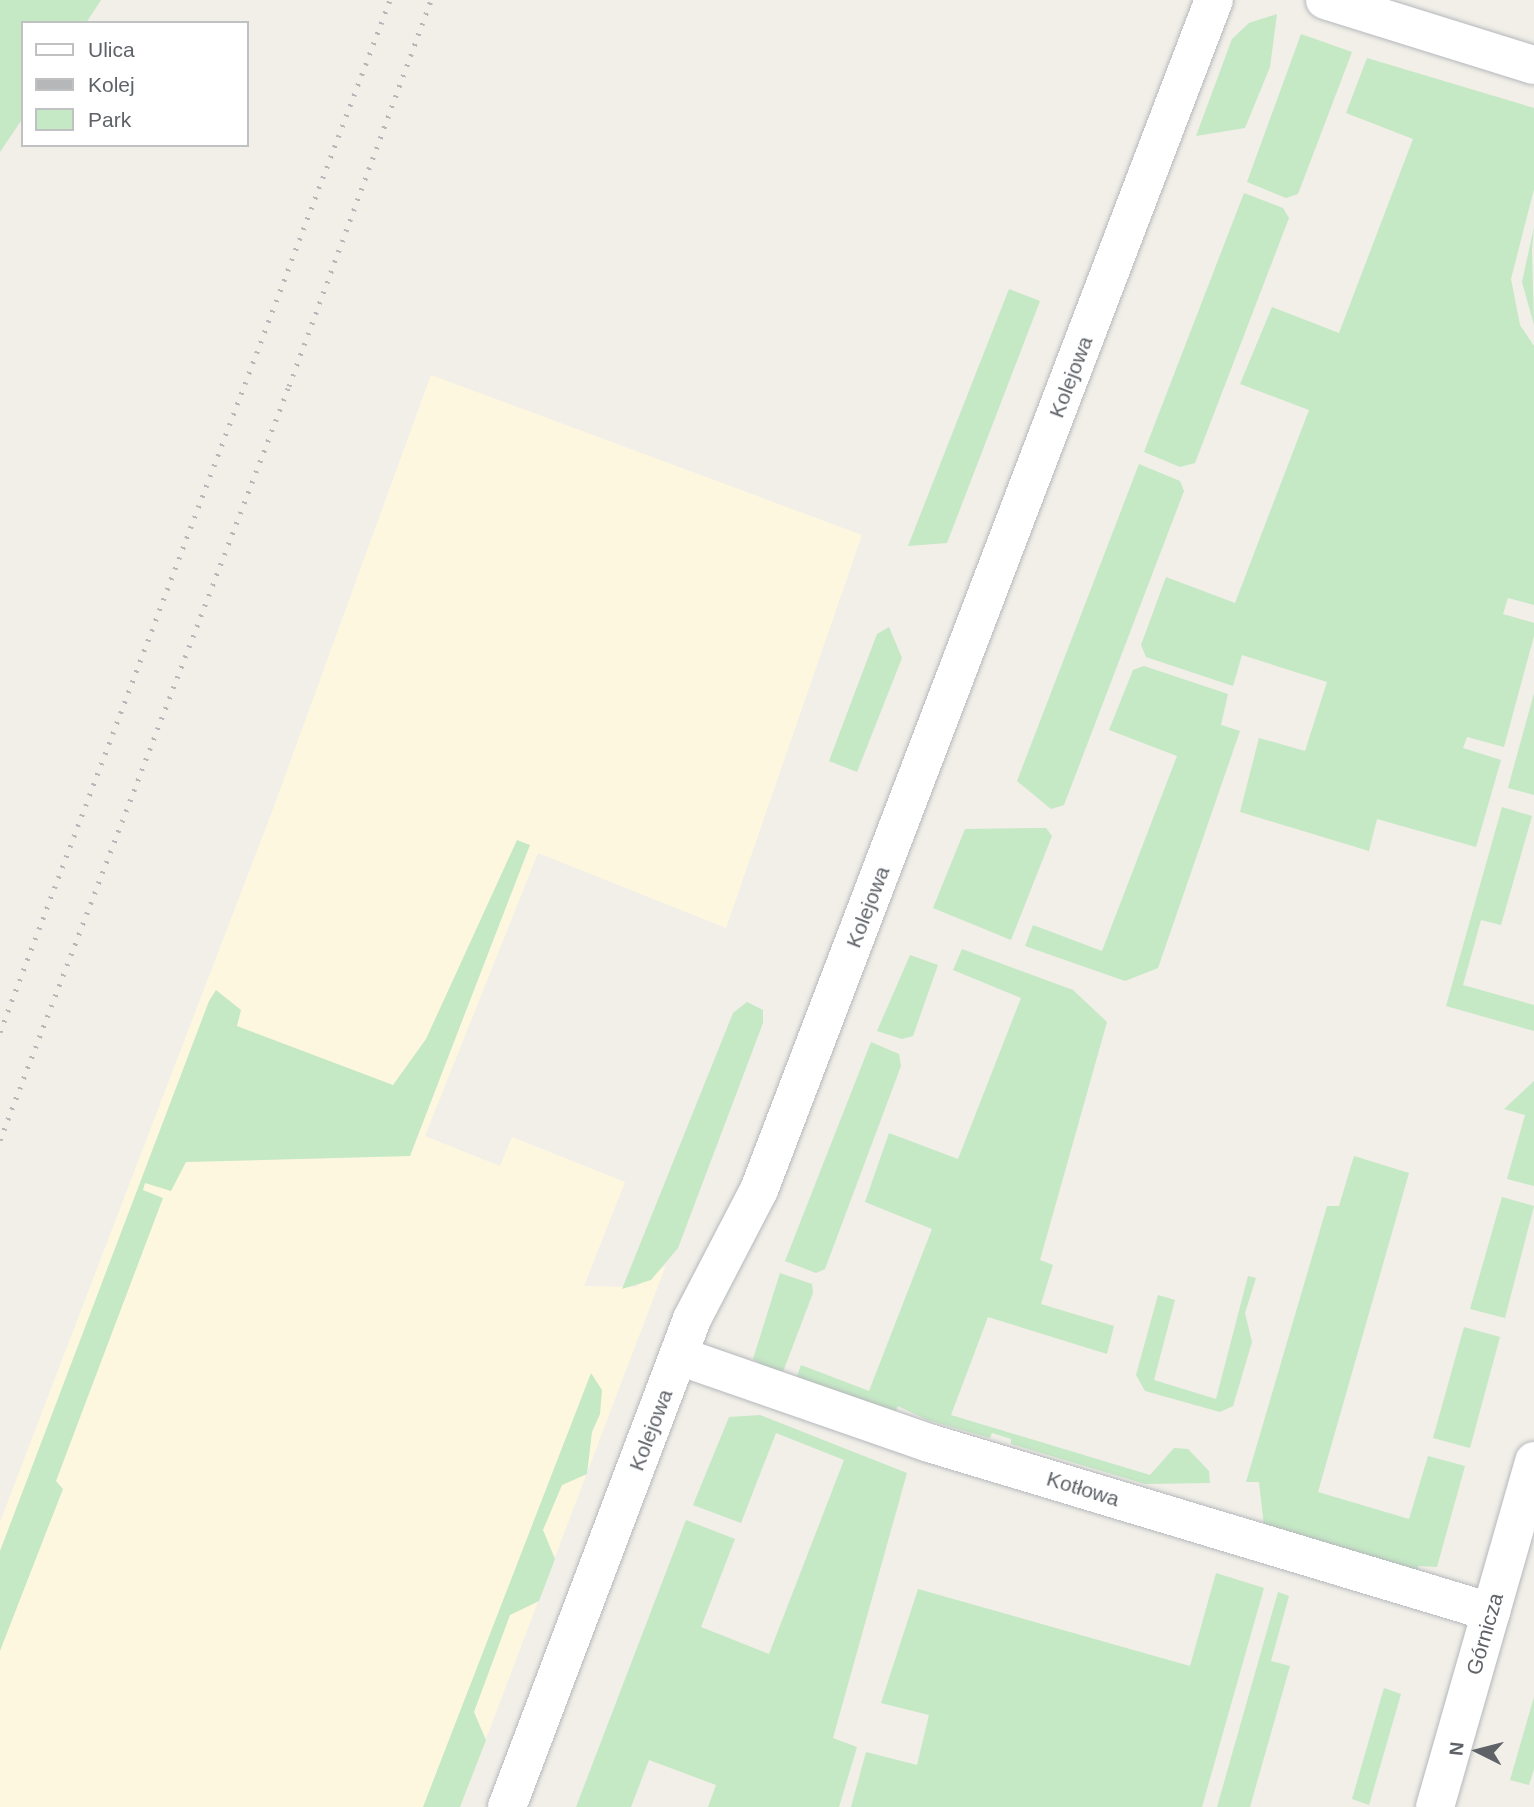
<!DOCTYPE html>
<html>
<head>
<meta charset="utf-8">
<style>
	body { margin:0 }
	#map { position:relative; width:1534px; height:1807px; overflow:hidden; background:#f1efe8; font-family:Arial,sans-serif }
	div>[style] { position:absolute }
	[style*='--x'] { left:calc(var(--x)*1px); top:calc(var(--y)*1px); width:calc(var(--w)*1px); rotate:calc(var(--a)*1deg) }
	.commercial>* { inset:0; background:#fef7e0 }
	.green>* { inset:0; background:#c5e8c5 }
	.roads { filter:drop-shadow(0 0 2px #b5b8bc) drop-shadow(0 0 2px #b5b8bc) }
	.street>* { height:38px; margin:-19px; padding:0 19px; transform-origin:19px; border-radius:19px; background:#fff }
	.secondary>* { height:38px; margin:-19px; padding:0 19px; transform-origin:19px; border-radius:19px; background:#fff }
	.rail>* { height:5px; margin-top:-2.5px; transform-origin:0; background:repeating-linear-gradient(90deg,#b6b7b8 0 2px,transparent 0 11px) }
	span { translate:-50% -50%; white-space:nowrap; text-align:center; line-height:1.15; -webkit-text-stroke:6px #fff; paint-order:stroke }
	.street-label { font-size:21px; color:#5f6368 }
	.legend { position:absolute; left:21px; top:21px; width:228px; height:126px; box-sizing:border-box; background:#fff; border:2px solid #bfc1c3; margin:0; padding:9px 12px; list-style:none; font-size:21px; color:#5f6368 }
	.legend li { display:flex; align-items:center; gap:14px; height:35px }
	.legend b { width:35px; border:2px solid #bfc1c3 }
	.north { position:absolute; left:1443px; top:1716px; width:70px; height:70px; -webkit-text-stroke:5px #fff; paint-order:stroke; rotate:276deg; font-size:19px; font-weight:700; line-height:28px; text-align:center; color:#5f6368 }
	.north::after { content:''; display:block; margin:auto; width:24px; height:32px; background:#5f6368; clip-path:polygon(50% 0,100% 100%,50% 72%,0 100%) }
</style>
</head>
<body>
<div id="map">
	<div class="commercial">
		<i style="clip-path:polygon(431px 375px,862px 535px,726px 928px,538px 853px,425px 1136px,500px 1166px,512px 1137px,625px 1182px,584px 1286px,636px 1287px,666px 1265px,460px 1807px,0 1807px,0 1522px,273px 809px)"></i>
	</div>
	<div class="green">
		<i style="clip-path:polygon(0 0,101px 0,86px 23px,23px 23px,23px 118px,0 152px)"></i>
		<i style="clip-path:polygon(1277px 14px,1270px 67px,1245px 128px,1196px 136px,1232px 39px,1249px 23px)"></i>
		<i style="clip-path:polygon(1301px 34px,1352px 52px,1298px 194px,1286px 198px,1247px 182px)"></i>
		<i style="clip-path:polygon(1367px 58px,1534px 108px,1534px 189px,1511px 279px,1520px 325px,1534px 346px,1534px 605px,1508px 598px,1503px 614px,1534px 623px,1534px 636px,1504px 747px,1467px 737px,1463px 748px,1501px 760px,1476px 847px,1377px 819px,1369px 851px,1240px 812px,1259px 738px,1305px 751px,1327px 682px,1242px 655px,1233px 686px,1146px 657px,1141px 645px,1166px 577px,1235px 603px,1309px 410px,1240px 384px,1272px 307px,1339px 333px,1413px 139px,1346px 113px)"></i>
		<i style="clip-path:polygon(1244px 193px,1283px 208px,1289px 218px,1195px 463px,1180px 467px,1144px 452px)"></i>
		<i style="clip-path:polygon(1534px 227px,1532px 251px,1534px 325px,1522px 282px)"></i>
		<i style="clip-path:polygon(1009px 289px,1040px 301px,947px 543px,908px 546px)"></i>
		<i style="clip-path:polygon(1139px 464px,1180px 481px,1184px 491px,1064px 805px,1051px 809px,1017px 781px)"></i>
		<i style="clip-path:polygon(889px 627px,902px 658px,857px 772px,829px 761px,877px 634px)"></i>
		<i style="clip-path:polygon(1144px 666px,1228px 694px,1221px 725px,1240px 731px,1158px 968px,1125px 981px,1025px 946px,1033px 925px,1102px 951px,1177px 756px,1109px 730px,1133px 670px)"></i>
		<i style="clip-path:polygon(1534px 693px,1534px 795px,1508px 788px)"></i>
		<i style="clip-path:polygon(1502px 807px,1532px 816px,1501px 925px,1481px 920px,1463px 985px,1534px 1005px,1534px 1031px,1446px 1006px)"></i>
		<i style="clip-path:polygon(1046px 828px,1052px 836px,1011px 940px,933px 908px,965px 829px)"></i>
		<i style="clip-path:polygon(517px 840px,530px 845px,410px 1156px,186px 1162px,171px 1191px,145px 1183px,143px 1190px,163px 1198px,56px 1481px,63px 1489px,0 1651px,0 1551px,209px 1001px,216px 990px,241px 1010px,237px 1026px,393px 1085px,426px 1039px)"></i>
		<i style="clip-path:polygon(962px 949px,1073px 990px,1107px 1022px,1040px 1260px,1053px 1265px,1041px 1304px,1114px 1326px,1107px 1354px,988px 1317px,951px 1415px,1150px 1475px,1174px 1448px,1188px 1449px,1209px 1471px,1210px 1483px,1145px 1484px,1011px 1444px,1011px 1439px,992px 1433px,990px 1438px,927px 1420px,898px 1406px,892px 1420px,794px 1384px,801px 1365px,869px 1391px,932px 1229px,865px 1202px,889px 1133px,958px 1159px,1021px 998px,953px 970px)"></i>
		<i style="clip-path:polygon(910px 955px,938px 965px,913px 1036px,902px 1039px,877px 1031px)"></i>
		<i style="clip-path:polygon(747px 1002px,763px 1010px,763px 1023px,678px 1248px,651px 1280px,622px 1289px,733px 1013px)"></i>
		<i style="clip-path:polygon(871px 1042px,899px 1054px,901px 1066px,825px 1269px,816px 1273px,785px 1261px)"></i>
		<i style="clip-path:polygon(1534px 1081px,1534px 1186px,1507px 1179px,1525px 1115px,1504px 1109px)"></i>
		<i style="clip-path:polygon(1354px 1156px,1409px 1173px,1318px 1492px,1409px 1519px,1428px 1456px,1465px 1466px,1437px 1567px,1418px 1566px,1420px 1580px,1264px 1526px,1259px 1482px,1246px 1482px,1327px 1206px,1339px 1206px)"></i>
		<i style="clip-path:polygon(1502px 1197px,1534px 1206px,1505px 1318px,1470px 1309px)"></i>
		<i style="clip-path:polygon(780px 1273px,812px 1284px,813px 1293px,781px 1377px,753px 1359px)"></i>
		<i style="clip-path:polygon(1248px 1276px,1256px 1278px,1245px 1313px,1252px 1342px,1233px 1406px,1220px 1412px,1145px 1391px,1136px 1375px,1158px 1295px,1175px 1300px,1154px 1380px,1216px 1399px)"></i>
		<i style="clip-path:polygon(1464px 1327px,1500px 1337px,1470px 1448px,1433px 1438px)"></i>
		<i style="clip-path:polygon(591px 1373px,602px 1390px,600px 1414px,592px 1432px,587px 1474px,562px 1485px,543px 1530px,555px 1559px,539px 1601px,510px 1615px,474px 1712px,486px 1740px,460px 1807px,423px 1807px)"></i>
		<i style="clip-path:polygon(760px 1415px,907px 1473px,833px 1738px,857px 1747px,839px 1807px,708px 1807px,716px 1785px,649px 1760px,631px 1807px,576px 1807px,686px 1520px,735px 1539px,701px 1627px,769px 1654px,844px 1460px,776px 1433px,741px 1523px,693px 1505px,729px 1417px)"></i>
		<i style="clip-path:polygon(1216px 1573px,1264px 1588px,1202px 1807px,851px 1807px,866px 1752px,917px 1765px,929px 1715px,881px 1703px,918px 1589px,1190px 1666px)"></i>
		<i style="clip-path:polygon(1278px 1592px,1289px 1596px,1271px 1661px,1290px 1666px,1250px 1807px,1217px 1807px)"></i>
		<i style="clip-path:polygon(1384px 1688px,1401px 1694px,1369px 1805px,1352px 1799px)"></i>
		<i style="clip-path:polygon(1534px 1697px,1534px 1769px,1529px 1785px,1510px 1780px)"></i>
	</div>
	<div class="roads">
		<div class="street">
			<i style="--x:1325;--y:0;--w:219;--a:17.3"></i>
			<i style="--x:679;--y:1356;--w:265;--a:19.2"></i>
			<i style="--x:929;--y:1443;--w:587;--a:16.74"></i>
			<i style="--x:1435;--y:1807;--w:360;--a:-74"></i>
		</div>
		<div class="secondary">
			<i style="--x:507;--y:1807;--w:522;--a:-69.24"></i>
			<i style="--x:692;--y:1319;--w:145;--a:-62.6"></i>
			<i style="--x:759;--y:1190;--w:1274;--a:-69.08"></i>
		</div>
	</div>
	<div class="rail">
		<i style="--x:0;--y:1032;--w:1103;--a:-69.3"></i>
		<i style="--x:0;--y:1140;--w:807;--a:-69.03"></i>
		<i style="--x:289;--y:386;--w:411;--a:-69.8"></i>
	</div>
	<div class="street-label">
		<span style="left:1071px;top:377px;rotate:-69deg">Kolejowa</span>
		<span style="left:868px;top:907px;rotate:-69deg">Kolejowa</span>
		<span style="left:651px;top:1430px;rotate:-69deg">Kolejowa</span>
		<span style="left:1083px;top:1489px;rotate:17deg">Kotłowa</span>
		<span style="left:1485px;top:1634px;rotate:-74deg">Górnicza</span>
	</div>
	<ul class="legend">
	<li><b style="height:9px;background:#fff"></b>Ulica</li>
	<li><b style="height:9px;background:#b6b7b8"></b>Kolej</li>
	<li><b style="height:19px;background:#c5e8c5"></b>Park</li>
	</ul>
	<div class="north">N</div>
</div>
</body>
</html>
